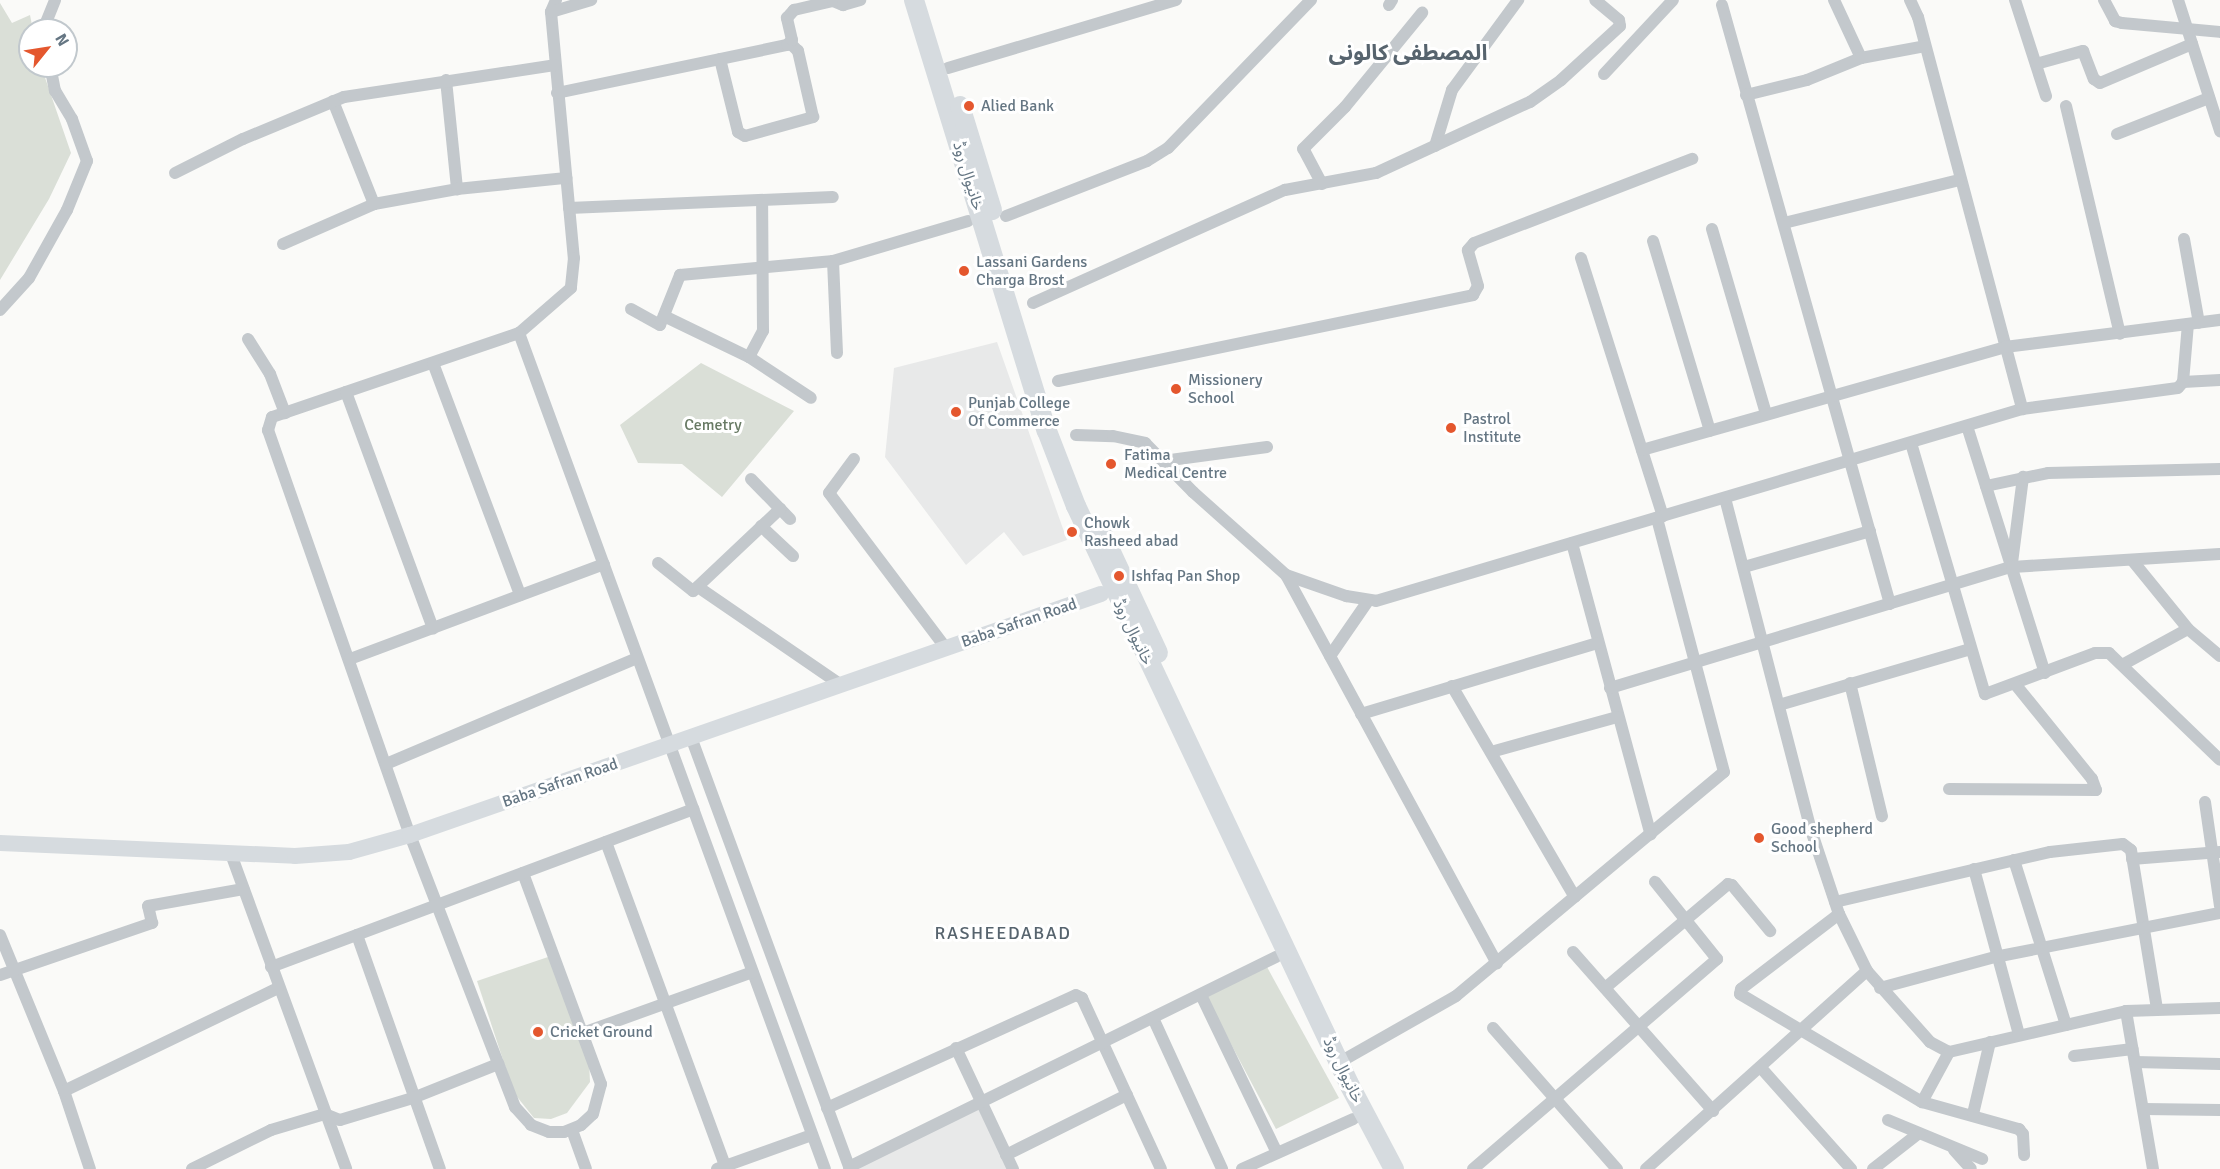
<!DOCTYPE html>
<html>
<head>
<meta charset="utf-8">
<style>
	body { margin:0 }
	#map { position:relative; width:2220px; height:1169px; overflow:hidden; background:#fafaf8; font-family:Signika,"Noto Sans Arabic",sans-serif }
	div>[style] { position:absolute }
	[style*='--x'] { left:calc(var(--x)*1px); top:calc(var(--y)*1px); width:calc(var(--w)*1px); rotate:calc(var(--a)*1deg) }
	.built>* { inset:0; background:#e8e9e9 }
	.green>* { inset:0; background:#dadfd7 }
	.minor>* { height:12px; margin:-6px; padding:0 6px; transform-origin:6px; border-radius:6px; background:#c3c8cc }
	.secondary>* { height:16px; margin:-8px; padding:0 8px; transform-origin:8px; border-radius:8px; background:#d6dbdf }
	.primary>* { height:20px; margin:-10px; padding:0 10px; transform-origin:10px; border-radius:10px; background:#d6dbdf }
	.dots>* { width:16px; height:16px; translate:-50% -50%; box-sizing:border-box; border:3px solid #fff; border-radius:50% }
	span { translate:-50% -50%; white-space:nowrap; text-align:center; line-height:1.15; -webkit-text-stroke:6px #fff; paint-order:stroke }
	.poi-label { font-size:16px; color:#657683 }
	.left { translate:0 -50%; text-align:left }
	.street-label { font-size:16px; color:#657683 }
	.park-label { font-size:16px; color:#687a64 }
	.neighbourhood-label { font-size:18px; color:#57646e; letter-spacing:1.5px }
	.district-label { font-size:22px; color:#57646e; font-weight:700 }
	.north { position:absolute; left:18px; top:18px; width:60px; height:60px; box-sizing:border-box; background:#fff; border:2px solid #c1c8cd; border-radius:50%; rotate:60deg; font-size:16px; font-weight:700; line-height:24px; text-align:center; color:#657683 }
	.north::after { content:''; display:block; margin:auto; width:21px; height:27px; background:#e4572e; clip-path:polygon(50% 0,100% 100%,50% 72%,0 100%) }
</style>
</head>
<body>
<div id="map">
	<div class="built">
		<i style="clip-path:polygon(997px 342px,1067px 540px,1023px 556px,1004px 532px,966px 565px,885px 457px,894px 368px)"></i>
		<i style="clip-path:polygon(974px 1100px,1008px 1169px,855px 1169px)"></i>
	</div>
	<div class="green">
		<i style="clip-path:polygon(0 3px,12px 23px,30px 15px,33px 30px,30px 30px,30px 66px,41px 66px,71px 153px,49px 199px,0 280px)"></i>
		<i style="clip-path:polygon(701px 363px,794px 411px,722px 497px,682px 464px,638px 463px,620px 425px)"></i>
		<i style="clip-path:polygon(551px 956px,589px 1060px,590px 1082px,567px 1113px,551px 1119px,534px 1118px,514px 1093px,477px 981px)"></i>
		<i style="clip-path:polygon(1267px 967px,1339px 1098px,1276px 1129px,1205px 995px)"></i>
	</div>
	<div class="minor">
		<i style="--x:556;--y:0;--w:13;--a:113"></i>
		<i style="--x:551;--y:12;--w:247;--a:84.7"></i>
		<i style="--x:574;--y:258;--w:30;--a:96"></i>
		<i style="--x:571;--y:288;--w:69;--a:139.1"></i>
		<i style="--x:519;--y:333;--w:890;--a:69.9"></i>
		<i style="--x:1834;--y:0;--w:64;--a:65"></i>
		<i style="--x:1910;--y:0;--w:19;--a:65"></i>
		<i style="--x:1918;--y:17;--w:406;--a:75.1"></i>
		<i style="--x:2015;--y:0;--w:101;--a:72.1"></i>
		<i style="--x:2104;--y:0;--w:24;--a:62"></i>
		<i style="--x:2115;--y:21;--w:7;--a:16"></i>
		<i style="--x:2122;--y:23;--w:98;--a:5.2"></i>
		<i style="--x:2178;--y:0;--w:138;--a:72.2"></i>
		<i style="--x:1389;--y:5;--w:6;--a:-59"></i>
		<i style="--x:1722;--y:5;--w:622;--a:74.33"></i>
		<i style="--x:551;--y:12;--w:42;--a:-16.7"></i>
		<i style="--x:43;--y:30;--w:32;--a:-68"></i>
		<i style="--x:720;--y:59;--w:75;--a:76.1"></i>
		<i style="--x:738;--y:132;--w:8;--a:30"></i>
		<i style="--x:745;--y:136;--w:71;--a:-15.6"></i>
		<i style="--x:813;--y:117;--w:68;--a:-102.8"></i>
		<i style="--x:798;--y:51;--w:10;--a:-135"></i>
		<i style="--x:2036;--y:64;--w:49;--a:-15.5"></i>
		<i style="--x:2083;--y:51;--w:30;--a:69"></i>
		<i style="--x:2094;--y:79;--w:7;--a:34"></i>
		<i style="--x:2100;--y:83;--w:100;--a:-23"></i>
		<i style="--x:948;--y:68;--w:238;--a:-16.6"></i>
		<i style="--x:1604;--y:74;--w:101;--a:-47"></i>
		<i style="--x:446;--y:80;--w:110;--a:84.2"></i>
		<i style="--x:557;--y:93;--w:235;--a:-11.8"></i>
		<i style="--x:787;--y:45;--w:7;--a:-45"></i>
		<i style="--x:792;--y:40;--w:23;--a:-103"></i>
		<i style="--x:787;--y:18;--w:11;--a:-49"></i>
		<i style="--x:794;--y:10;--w:40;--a:-13"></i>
		<i style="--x:833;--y:1;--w:11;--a:22"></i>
		<i style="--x:843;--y:5;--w:18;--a:-16"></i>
		<i style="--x:1746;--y:95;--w:63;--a:-13.8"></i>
		<i style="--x:1807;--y:80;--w:58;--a:-22.2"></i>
		<i style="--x:1861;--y:58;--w:65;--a:-10.6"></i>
		<i style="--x:333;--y:101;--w:111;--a:68.3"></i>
		<i style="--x:2066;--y:106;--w:234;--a:76.7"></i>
		<i style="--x:2117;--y:134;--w:99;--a:-21.4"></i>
		<i style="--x:1435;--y:146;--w:59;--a:-73.1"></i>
		<i style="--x:1452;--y:90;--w:112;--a:-53.7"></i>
		<i style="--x:175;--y:173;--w:76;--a:-26.6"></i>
		<i style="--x:243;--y:139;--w:109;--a:-22.6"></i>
		<i style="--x:344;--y:97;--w:213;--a:-8.6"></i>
		<i style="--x:1322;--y:184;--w:40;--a:-118"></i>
		<i style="--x:1303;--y:149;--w:59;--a:-45"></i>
		<i style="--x:1345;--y:107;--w:122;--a:-50.7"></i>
		<i style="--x:569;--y:208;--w:264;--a:-2.4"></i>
		<i style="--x:1006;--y:216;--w:151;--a:-21.3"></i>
		<i style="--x:1147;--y:161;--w:25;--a:-32"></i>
		<i style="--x:1168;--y:148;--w:206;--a:-46"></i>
		<i style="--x:1784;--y:223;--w:180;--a:-13.8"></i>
		<i style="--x:1712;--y:229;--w:193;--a:73.7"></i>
		<i style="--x:2184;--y:239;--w:85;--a:79.9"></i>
		<i style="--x:1653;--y:241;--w:198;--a:73.3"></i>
		<i style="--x:283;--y:244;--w:99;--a:-23.7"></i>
		<i style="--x:374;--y:204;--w:84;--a:-10.2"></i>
		<i style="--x:457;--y:189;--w:110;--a:-5.8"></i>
		<i style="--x:1581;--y:258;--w:271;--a:72.4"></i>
		<i style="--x:833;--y:261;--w:92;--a:87.5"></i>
		<i style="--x:1033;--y:303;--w:276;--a:-24.2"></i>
		<i style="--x:1285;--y:190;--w:93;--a:-10.6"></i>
		<i style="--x:1376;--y:173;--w:170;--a:-24.8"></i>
		<i style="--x:1530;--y:102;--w:38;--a:-35"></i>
		<i style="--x:1561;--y:80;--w:80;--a:-42.5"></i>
		<i style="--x:1620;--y:26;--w:6;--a:-99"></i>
		<i style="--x:1619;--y:20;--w:31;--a:-140"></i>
		<i style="--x:631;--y:309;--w:33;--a:29"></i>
		<i style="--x:660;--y:325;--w:54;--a:-68.2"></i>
		<i style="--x:680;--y:275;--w:154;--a:-5.2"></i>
		<i style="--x:833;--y:261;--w:141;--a:-16.5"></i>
		<i style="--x:0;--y:310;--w:43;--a:-47.8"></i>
		<i style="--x:29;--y:278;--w:78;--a:-60.8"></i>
		<i style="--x:67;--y:210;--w:53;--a:-67.8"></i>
		<i style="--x:87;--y:161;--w:45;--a:-109.7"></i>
		<i style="--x:72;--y:119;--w:33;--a:-121"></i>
		<i style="--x:55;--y:91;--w:25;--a:-101"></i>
		<i style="--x:664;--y:316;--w:94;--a:25.8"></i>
		<i style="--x:749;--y:357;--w:74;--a:33.5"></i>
		<i style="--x:519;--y:333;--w:261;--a:161.2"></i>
		<i style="--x:272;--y:417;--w:14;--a:107"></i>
		<i style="--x:268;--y:430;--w:429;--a:70.7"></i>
		<i style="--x:410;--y:835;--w:292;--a:68.9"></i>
		<i style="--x:515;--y:1107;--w:24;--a:48"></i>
		<i style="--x:531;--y:1125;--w:19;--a:21"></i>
		<i style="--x:549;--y:1132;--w:15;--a:0"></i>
		<i style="--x:564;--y:1132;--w:18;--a:-22"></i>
		<i style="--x:581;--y:1125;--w:16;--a:-43"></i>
		<i style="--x:593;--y:1114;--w:31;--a:-75"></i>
		<i style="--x:601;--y:1084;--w:225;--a:-110.3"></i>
		<i style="--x:248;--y:339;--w:41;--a:57.8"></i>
		<i style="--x:270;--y:374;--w:42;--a:69"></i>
		<i style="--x:749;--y:357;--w:30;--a:-62"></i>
		<i style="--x:763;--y:331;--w:128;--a:-90.4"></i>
		<i style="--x:433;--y:363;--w:248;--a:69.4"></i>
		<i style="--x:1058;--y:381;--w:424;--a:-11.7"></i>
		<i style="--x:1473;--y:295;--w:10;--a:-61"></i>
		<i style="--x:1478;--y:286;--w:37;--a:-106"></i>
		<i style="--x:1468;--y:250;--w:9;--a:-49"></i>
		<i style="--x:1474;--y:243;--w:234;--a:-21.1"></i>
		<i style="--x:2183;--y:382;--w:37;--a:-3"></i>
		<i style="--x:346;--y:392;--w:252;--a:69.8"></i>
		<i style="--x:1967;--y:426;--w:259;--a:72.5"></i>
		<i style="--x:1076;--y:435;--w:37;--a:2"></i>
		<i style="--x:1113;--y:436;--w:33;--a:12"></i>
		<i style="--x:1145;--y:443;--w:69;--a:45.6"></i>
		<i style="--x:1193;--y:492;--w:125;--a:41.7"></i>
		<i style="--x:1286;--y:575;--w:64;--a:19.3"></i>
		<i style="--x:1346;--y:596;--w:30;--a:9"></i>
		<i style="--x:1376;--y:601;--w:674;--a:-16.55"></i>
		<i style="--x:2022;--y:409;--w:157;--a:-7.7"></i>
		<i style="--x:2178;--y:388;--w:8;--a:-50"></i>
		<i style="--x:2183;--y:382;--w:58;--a:-85.1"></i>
		<i style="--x:1911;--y:443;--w:262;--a:73.6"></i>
		<i style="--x:1985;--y:694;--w:117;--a:-20.4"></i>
		<i style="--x:2095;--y:653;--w:14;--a:0"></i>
		<i style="--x:2109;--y:653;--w:154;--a:43.9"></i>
		<i style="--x:1642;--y:450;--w:377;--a:-15.8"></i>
		<i style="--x:2005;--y:347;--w:217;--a:-7.2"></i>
		<i style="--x:854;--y:459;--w:42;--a:126.3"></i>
		<i style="--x:829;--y:493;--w:194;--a:53"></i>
		<i style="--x:1163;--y:461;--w:105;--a:-7.7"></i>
		<i style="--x:751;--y:479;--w:56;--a:45.7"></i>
		<i style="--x:1986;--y:486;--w:63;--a:-11.8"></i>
		<i style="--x:2048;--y:473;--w:172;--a:-1.3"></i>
		<i style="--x:1725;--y:498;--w:343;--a:75.5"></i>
		<i style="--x:1811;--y:830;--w:89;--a:71.6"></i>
		<i style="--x:1839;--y:914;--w:64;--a:63.8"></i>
		<i style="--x:1867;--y:971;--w:95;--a:48.4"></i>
		<i style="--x:1930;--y:1042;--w:21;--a:28"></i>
		<i style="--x:1949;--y:1052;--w:182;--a:-13"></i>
		<i style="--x:2126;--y:1011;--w:94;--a:-1.8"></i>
		<i style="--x:761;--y:526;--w:44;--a:43.2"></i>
		<i style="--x:1572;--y:543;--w:302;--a:74.9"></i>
		<i style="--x:2132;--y:560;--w:89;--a:50.9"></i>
		<i style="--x:2188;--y:629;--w:42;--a:40.2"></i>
		<i style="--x:658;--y:563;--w:45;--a:38.7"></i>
		<i style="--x:693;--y:591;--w:120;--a:-43.3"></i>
		<i style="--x:2012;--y:563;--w:87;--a:-82.7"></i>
		<i style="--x:1744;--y:567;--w:131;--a:-15.9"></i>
		<i style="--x:1286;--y:575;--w:442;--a:61.5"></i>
		<i style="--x:698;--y:587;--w:173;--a:34.4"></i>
		<i style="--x:1330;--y:656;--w:67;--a:-55.4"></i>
		<i style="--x:350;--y:659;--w:271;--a:-20.5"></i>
		<i style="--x:2122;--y:665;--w:75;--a:-28.6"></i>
		<i style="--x:1850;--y:683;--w:137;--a:76.5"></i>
		<i style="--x:1452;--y:686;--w:244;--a:59.8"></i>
		<i style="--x:1610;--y:688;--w:420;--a:-16.8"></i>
		<i style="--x:2012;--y:567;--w:208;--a:-3.6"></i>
		<i style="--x:1779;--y:705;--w:200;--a:-16.3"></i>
		<i style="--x:1361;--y:714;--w:247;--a:-16.7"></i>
		<i style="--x:691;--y:737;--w:460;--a:69.8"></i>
		<i style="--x:1491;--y:752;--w:131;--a:-15.5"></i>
		<i style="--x:386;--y:764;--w:272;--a:-22.9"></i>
		<i style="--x:1949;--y:789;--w:147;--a:0.4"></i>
		<i style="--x:2096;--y:790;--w:12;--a:-110"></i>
		<i style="--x:2092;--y:779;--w:122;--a:-129"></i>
		<i style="--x:2205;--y:802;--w:105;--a:81.8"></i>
		<i style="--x:606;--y:842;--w:345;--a:69.8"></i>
		<i style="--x:231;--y:854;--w:335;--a:69.9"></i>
		<i style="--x:2132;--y:859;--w:88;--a:-4.5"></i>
		<i style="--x:2014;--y:860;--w:173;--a:72.5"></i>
		<i style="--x:1974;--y:869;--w:172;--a:74.8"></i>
		<i style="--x:1835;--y:902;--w:221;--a:-13.1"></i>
		<i style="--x:2050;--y:852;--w:73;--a:-6.3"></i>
		<i style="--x:2123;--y:844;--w:10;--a:37"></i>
		<i style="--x:2131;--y:850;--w:160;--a:80.7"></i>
		<i style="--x:1839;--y:914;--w:123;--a:142.6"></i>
		<i style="--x:1741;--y:989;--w:5;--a:101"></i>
		<i style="--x:1740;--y:994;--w:212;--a:30.7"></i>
		<i style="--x:1922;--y:1102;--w:101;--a:15.6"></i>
		<i style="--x:2019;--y:1129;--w:6;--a:51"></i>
		<i style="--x:2023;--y:1134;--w:21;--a:87"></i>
		<i style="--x:0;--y:935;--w:169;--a:67.7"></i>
		<i style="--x:64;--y:1091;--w:82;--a:71.6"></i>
		<i style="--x:357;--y:935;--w:248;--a:70.5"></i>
		<i style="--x:1573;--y:952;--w:212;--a:48.6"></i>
		<i style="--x:271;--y:967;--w:451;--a:-20.5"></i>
		<i style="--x:0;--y:975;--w:161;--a:-18.9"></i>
		<i style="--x:152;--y:923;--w:17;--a:-103"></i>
		<i style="--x:148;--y:906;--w:97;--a:-10.1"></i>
		<i style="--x:1605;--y:988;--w:161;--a:-40.2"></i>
		<i style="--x:1728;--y:884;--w:4;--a:14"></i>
		<i style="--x:1732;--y:885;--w:60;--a:50.4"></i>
		<i style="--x:1880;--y:988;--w:119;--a:-15.1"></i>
		<i style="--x:1995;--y:957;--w:229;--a:-11.1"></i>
		<i style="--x:1201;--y:995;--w:175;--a:64.3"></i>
		<i style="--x:2126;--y:1011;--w:160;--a:80.3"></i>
		<i style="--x:1153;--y:1018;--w:166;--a:65.4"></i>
		<i style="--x:1493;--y:1028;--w:188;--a:48.7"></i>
		<i style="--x:583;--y:1033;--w:180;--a:-19.8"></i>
		<i style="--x:956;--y:1048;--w:134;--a:64.8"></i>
		<i style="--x:2074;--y:1056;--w:59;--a:-6.8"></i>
		<i style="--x:1347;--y:1058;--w:125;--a:-29.6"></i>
		<i style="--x:1456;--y:996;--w:349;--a:-39.9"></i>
		<i style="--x:1724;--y:772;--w:263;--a:-104.8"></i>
		<i style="--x:2135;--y:1062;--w:85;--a:1.3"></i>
		<i style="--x:1762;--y:1069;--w:134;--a:48.3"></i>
		<i style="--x:64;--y:1091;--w:237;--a:-25.7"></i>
		<i style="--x:1922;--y:1102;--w:57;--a:-61.6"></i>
		<i style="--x:827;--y:1108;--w:273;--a:-24.4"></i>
		<i style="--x:1076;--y:995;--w:7;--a:27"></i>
		<i style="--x:1082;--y:998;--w:188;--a:65.2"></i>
		<i style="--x:2144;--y:1109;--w:76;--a:0.8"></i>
		<i style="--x:1973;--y:1114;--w:74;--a:-76.7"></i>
		<i style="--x:1888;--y:1120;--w:102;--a:22.5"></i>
		<i style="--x:572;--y:1130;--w:41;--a:70.3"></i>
		<i style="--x:1954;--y:1150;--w:25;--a:48"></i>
		<i style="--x:1006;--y:1155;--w:135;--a:-26.4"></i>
		<i style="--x:849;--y:1167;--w:476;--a:-26.2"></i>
		<i style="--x:192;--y:1169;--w:88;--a:-26.3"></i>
		<i style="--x:271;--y:1130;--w:56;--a:-16.5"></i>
		<i style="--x:325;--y:1114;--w:16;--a:22"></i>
		<i style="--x:340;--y:1120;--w:76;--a:-16.8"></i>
		<i style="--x:413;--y:1098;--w:92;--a:-21.8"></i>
		<i style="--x:717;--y:1169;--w:101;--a:-19.7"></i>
		<i style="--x:1242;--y:1169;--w:122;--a:-24.2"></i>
		<i style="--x:1473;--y:1169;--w:322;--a:-40.7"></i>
		<i style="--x:1717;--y:959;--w:99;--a:-128.8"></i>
		<i style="--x:1646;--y:1169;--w:297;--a:-41.9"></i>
		<i style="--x:1873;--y:1169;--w:58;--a:-38"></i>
	</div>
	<div class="secondary">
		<i style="--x:0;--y:843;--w:295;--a:2.5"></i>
		<i style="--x:295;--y:856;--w:54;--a:-4.2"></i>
		<i style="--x:349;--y:852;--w:63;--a:-15.6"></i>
		<i style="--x:410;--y:835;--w:732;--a:-19.23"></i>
	</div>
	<div class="primary">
		<i style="--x:914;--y:0;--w:451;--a:72.9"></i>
		<i style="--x:1047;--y:431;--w:80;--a:68.9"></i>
		<i style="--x:1076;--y:506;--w:641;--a:64.71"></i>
		<i style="--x:1350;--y:1086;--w:94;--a:62.1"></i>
		<i style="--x:960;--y:106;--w:109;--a:72.9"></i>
		<i style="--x:1103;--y:535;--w:130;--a:65"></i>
	</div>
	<div class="dots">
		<i style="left:969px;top:106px;background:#e4572e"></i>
		<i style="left:964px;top:271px;background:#e4572e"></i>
		<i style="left:1176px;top:389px;background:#e4572e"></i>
		<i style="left:956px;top:412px;background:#e4572e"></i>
		<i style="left:1451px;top:428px;background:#e4572e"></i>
		<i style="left:1111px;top:464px;background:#e4572e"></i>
		<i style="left:1072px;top:532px;background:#e4572e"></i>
		<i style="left:1119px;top:576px;background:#e4572e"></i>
		<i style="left:1759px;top:838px;background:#e4572e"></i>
		<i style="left:538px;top:1032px;background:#e4572e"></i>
	</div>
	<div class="poi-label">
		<span class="left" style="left:981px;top:106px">Alied Bank</span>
		<span class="left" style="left:976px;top:271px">Lassani Gardens<br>Charga Brost</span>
		<span class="left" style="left:1188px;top:389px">Missionery<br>School</span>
		<span class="left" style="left:968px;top:412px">Punjab College<br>Of Commerce</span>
		<span class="left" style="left:1463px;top:428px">Pastrol<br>Institute</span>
		<span class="left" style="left:1124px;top:464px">Fatima<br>Medical Centre</span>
		<span class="left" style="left:1084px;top:532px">Chowk<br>Rasheed abad</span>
		<span class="left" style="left:1131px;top:576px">Ishfaq Pan Shop</span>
		<span class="left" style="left:1771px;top:838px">Good shepherd<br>School</span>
		<span class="left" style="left:550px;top:1032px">Cricket Ground</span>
	</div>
	<div class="street-label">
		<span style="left:968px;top:176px;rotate:73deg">خانیوال روڈ</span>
		<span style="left:1019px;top:623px;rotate:-19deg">Baba Safran Road</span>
		<span style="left:1133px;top:632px;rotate:64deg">خانیوال روڈ</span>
		<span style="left:560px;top:783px;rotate:-19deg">Baba Safran Road</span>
		<span style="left:1343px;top:1070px;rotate:64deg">خانیوال روڈ</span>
	</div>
	<div class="park-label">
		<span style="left:713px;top:425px">Cemetry</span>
	</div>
	<div class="neighbourhood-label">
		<span style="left:1003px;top:933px">RASHEEDABAD</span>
	</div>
	<div class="district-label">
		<span style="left:1408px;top:53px">المصطفی کالونی</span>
	</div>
	<div class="north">N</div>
</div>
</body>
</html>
